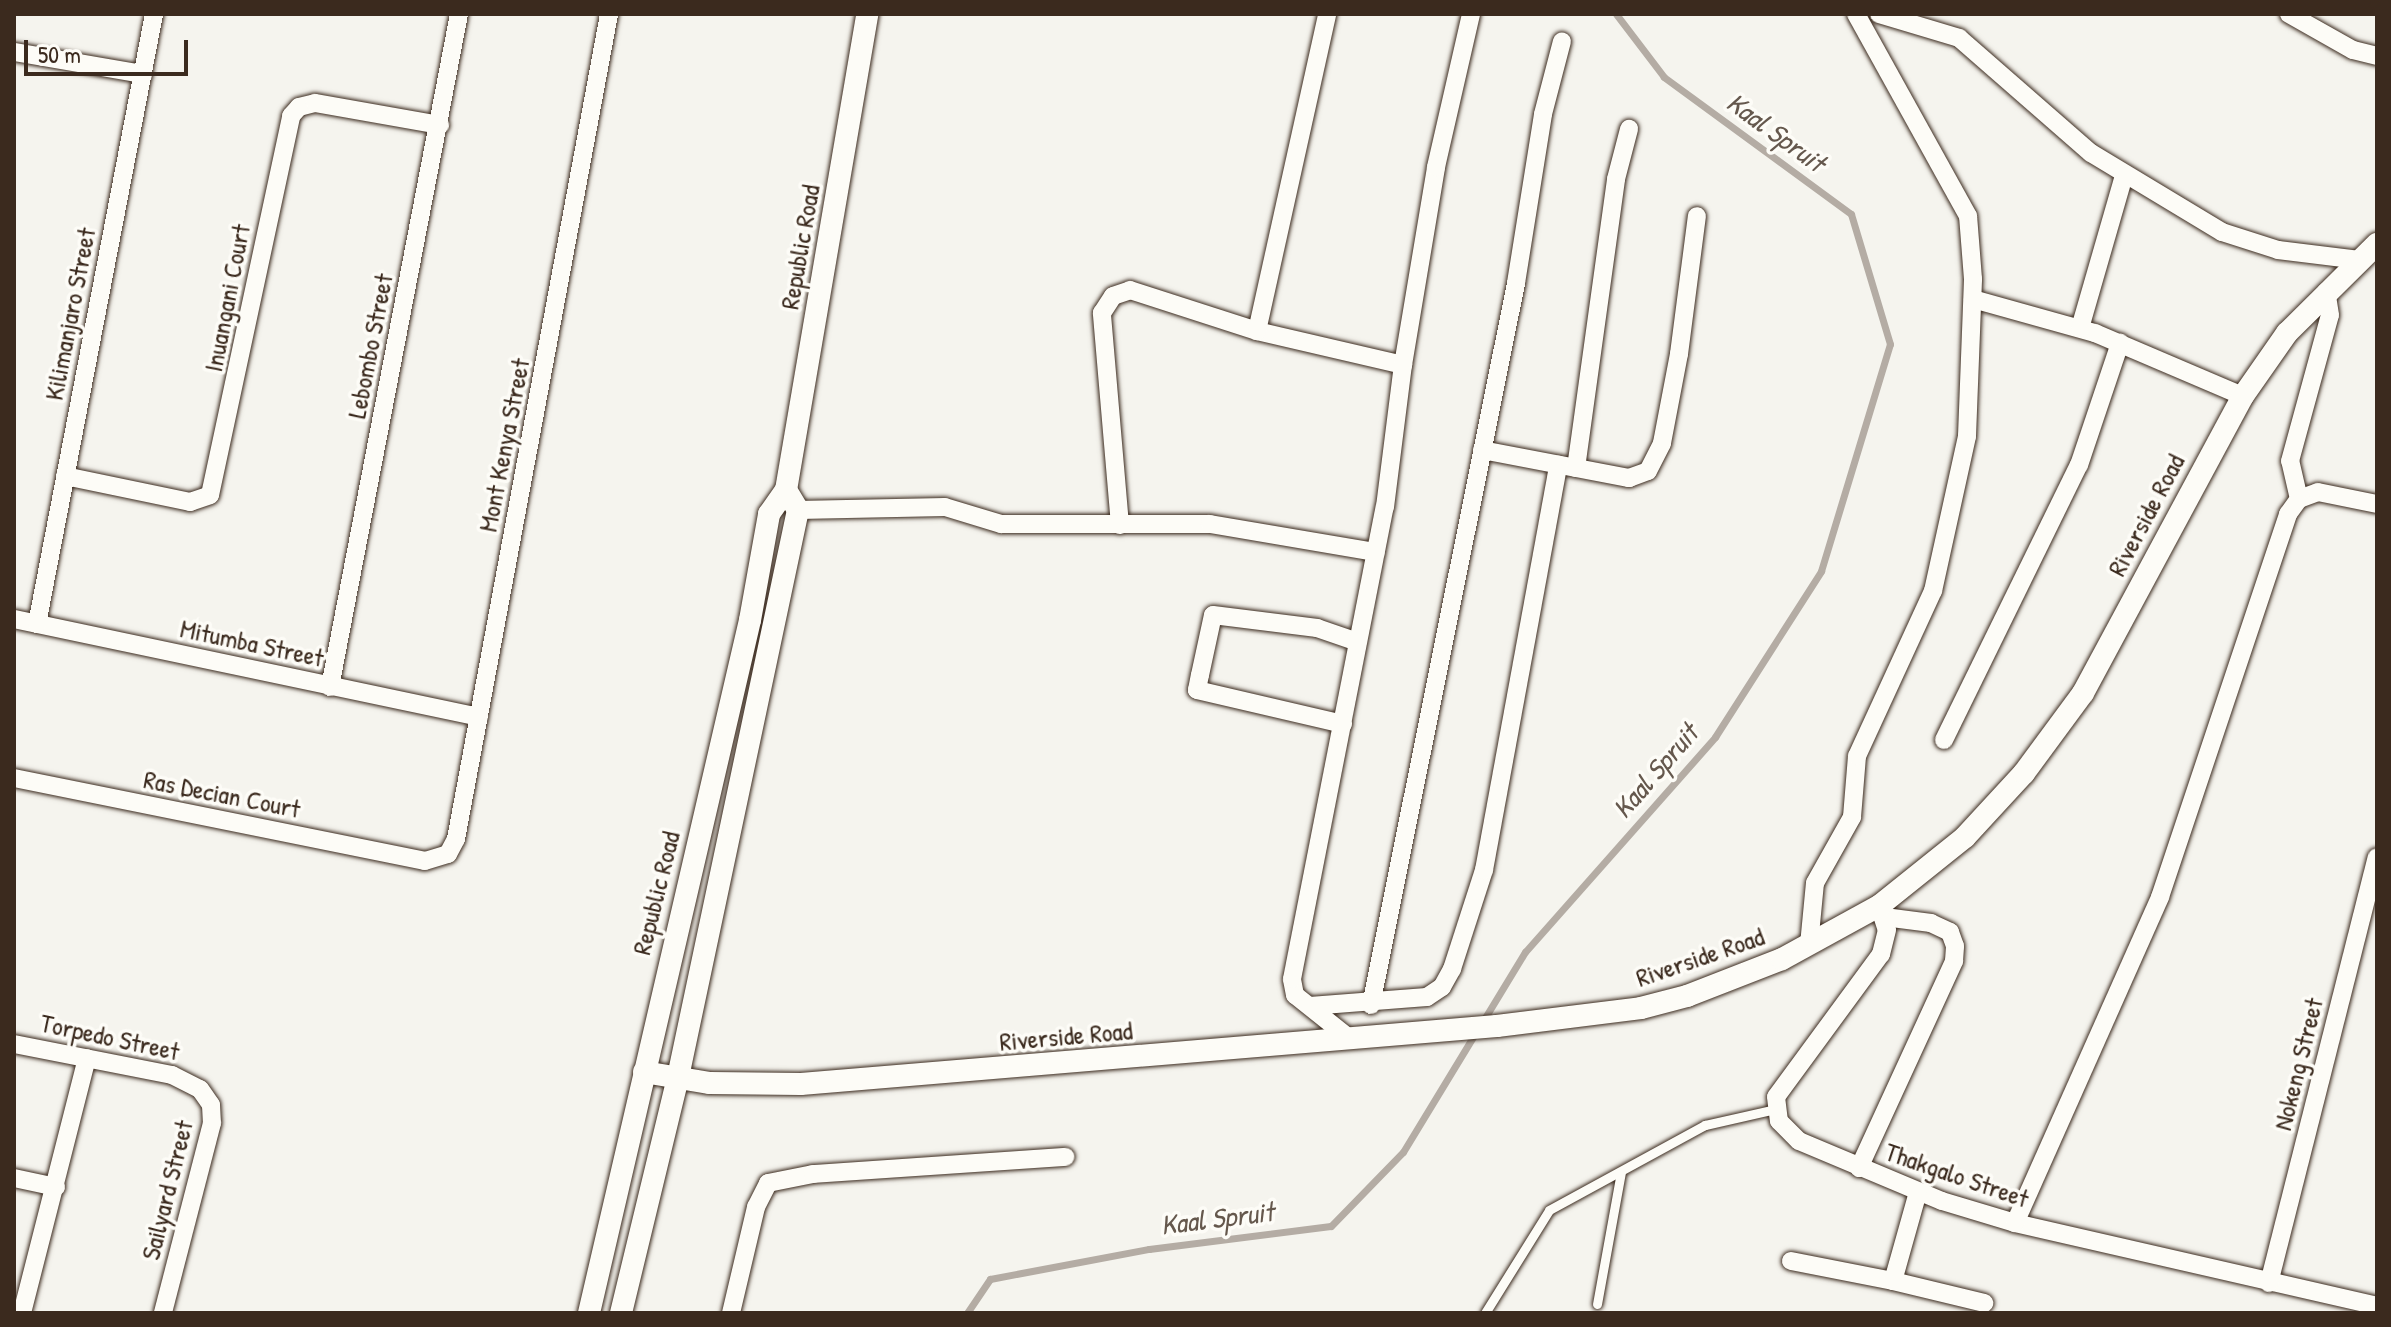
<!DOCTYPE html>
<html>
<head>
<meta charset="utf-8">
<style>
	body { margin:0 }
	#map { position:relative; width:2391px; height:1327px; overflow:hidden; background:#f5f4ee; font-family:"Patrick Hand",sans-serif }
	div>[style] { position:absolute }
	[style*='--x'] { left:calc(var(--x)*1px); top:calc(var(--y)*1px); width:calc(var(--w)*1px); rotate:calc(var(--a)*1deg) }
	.stream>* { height:7px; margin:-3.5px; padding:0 3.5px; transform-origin:3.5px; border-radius:3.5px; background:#b4aca4 }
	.roads { filter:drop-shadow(0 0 2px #3b2a1e) drop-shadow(0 0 2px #3b2a1e) }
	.service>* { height:9px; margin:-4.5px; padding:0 4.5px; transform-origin:4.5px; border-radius:4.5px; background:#fdfcf7 }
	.minor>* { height:18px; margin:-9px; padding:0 9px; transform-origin:9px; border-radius:9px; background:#fdfcf7 }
	.tertiary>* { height:22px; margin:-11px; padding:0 11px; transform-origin:11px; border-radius:11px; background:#fdfcf7 }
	span { translate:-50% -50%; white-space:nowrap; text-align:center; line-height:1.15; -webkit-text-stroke:7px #fdfcf7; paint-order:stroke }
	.street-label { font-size:26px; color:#3b2a1e }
	.water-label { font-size:28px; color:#65584d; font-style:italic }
	.frame { position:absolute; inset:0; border:16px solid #3b2a1e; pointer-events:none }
	.scale { position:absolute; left:24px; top:40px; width:164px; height:36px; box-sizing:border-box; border:4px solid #3b2a1e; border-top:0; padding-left:10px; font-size:24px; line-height:28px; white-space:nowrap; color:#3b2a1e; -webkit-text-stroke:6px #fdfcf7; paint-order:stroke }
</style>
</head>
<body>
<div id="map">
	<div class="stream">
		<i style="--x:1483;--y:1021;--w:81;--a:-58.7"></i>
		<i style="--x:1525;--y:952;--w:287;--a:-48.5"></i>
		<i style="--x:1715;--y:737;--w:197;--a:-57.4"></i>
		<i style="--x:1821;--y:571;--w:237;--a:-73.1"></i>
		<i style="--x:1890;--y:344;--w:136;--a:-106.7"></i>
		<i style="--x:1851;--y:214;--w:232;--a:-143.8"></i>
		<i style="--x:1664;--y:77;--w:79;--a:-127.3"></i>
		<i style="--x:967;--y:1313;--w:41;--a:-55.9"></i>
		<i style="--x:990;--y:1279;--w:162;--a:-10.7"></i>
		<i style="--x:1149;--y:1249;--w:183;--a:-7.2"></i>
		<i style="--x:1331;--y:1226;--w:103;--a:-45.8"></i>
		<i style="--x:1403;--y:1152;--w:140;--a:-58.7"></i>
	</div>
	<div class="roads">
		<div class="service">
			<i style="--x:1597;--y:1304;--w:134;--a:-79.7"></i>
			<i style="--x:1485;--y:1313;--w:121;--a:-58.1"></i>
			<i style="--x:1549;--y:1210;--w:178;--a:-28.6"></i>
			<i style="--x:1705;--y:1125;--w:73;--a:-12.7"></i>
		</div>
		<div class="minor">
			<i style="--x:1879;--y:14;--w:84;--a:16.7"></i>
			<i style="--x:1959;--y:38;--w:175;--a:41.1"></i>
			<i style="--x:2091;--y:153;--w:153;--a:31.1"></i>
			<i style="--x:2222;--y:232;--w:59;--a:17.8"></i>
			<i style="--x:2278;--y:250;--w:82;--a:7"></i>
			<i style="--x:2289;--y:14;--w:73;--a:29.4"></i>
			<i style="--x:2353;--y:50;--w:25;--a:14"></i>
			<i style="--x:14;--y:52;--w:131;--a:9.7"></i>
			<i style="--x:1973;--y:299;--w:127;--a:15.6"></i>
			<i style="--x:2095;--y:333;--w:161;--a:23.1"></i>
			<i style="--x:2080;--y:328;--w:158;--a:-73.9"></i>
			<i style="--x:1257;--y:331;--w:150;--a:13.1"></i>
			<i style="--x:1482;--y:450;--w:150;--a:10.8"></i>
			<i style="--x:1629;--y:478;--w:20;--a:-20"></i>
			<i style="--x:1648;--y:471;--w:31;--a:-63"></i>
			<i style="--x:1662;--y:443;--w:91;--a:-79.2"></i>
			<i style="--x:1679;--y:354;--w:139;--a:-82.6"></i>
			<i style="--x:1576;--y:468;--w:292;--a:-82.1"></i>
			<i style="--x:1616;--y:179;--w:52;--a:-75.4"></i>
			<i style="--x:65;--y:476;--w:128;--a:11.7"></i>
			<i style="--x:190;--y:502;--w:21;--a:-19"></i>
			<i style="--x:210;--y:495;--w:388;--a:-77.9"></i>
			<i style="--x:291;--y:116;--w:12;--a:-48"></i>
			<i style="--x:299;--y:107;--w:16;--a:-14"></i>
			<i style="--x:315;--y:103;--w:127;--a:10"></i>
			<i style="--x:2299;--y:499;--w:39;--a:-103"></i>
			<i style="--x:2290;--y:461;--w:151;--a:-74.7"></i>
			<i style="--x:2330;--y:315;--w:24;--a:-99"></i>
			<i style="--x:798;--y:510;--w:147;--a:-1.2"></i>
			<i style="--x:945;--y:507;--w:59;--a:16.9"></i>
			<i style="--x:1001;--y:524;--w:209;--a:0"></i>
			<i style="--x:1210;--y:524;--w:168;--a:9.6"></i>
			<i style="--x:1120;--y:525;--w:213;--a:-94.9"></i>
			<i style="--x:1102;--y:313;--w:20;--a:-57"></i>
			<i style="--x:1113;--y:296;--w:18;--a:-19"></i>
			<i style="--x:1130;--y:290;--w:133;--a:17.9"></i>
			<i style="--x:1257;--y:331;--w:325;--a:-77.5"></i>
			<i style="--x:14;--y:619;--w:475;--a:11.9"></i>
			<i style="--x:37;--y:624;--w:621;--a:-79.14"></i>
			<i style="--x:330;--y:687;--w:685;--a:-79.15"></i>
			<i style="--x:1343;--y:724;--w:150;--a:-166.9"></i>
			<i style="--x:1197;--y:690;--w:15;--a:-79"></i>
			<i style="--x:1200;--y:675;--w:61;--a:-77.8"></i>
			<i style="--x:1213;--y:615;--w:105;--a:7.1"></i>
			<i style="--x:1317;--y:628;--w:43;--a:18.9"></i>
			<i style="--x:1944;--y:740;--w:306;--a:-63.9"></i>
			<i style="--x:2079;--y:465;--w:129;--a:-71.4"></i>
			<i style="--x:14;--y:778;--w:419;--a:11.4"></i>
			<i style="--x:425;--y:861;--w:24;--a:-17"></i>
			<i style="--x:448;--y:854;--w:17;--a:-62"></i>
			<i style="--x:456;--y:839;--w:839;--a:-79.49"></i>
			<i style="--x:1879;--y:906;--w:25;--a:72"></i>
			<i style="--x:1887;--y:930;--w:25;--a:104"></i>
			<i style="--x:1881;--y:954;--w:177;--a:126.3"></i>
			<i style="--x:1776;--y:1097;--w:24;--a:83"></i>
			<i style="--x:1779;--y:1121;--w:28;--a:45"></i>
			<i style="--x:1799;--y:1141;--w:155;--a:22.8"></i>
			<i style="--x:1942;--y:1201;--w:76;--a:16.8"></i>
			<i style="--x:2015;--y:1223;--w:371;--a:12.9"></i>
			<i style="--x:1809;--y:945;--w:62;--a:-84.5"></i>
			<i style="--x:1815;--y:883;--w:76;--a:-60.7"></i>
			<i style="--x:1852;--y:817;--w:61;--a:-85.3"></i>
			<i style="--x:1857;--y:756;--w:182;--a:-65.3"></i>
			<i style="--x:1933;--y:591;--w:159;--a:-77.6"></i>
			<i style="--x:1967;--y:436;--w:157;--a:-87.8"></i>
			<i style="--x:1973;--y:279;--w:63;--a:-94.5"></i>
			<i style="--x:1968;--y:216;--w:231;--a:-119"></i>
			<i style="--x:1371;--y:1005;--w:736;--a:-78.64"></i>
			<i style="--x:1516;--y:283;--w:171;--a:-80.9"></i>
			<i style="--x:1543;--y:114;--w:75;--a:-75.4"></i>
			<i style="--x:1310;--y:1006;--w:117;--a:-4.4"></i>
			<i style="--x:1427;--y:997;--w:18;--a:-34"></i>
			<i style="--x:1442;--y:987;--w:21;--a:-61"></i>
			<i style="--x:1452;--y:969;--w:104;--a:-72.1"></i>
			<i style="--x:1484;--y:870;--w:412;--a:-79.6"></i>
			<i style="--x:1349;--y:1038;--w:69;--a:-141.5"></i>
			<i style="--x:1295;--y:995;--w:16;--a:-101"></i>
			<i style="--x:1292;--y:979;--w:481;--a:-78.9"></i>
			<i style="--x:1385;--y:507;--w:143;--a:-82.8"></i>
			<i style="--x:1403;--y:365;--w:201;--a:-80.5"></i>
			<i style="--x:1436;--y:167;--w:157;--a:-77.1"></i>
			<i style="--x:14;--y:1044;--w:161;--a:11.1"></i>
			<i style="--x:172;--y:1075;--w:31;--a:27"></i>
			<i style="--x:200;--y:1089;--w:19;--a:55"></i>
			<i style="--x:211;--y:1105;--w:18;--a:87"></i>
			<i style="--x:212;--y:1123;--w:196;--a:104.5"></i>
			<i style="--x:1859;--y:1168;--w:228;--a:-65.3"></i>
			<i style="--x:1954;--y:961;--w:15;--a:-86"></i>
			<i style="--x:1955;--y:946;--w:15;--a:-110"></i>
			<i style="--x:1950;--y:932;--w:21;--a:-155"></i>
			<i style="--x:1931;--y:923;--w:47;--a:-172.7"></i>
			<i style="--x:14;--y:1178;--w:43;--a:12.1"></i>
			<i style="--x:2015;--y:1223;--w:357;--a:-66"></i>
			<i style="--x:2160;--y:897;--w:404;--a:-71.5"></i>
			<i style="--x:2288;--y:514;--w:19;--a:-54"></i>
			<i style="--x:2299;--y:499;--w:20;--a:-20"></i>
			<i style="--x:2318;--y:492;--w:60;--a:11.5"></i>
			<i style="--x:1791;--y:1261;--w:104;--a:11.1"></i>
			<i style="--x:1893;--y:1281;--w:92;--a:-74.3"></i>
			<i style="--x:1893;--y:1281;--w:94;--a:13.6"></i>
			<i style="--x:2269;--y:1283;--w:439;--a:-75.8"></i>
			<i style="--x:22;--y:1313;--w:263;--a:-75.7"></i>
			<i style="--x:731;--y:1313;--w:109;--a:-76.7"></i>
			<i style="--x:756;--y:1207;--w:27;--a:-63"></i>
			<i style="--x:768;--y:1183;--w:46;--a:-11.3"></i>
			<i style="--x:813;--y:1174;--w:253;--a:-3.9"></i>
		</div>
		<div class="tertiary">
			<i style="--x:644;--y:1072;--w:67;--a:9.5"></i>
			<i style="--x:710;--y:1083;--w:91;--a:0.6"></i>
			<i style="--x:801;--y:1084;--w:698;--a:-4.76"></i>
			<i style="--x:1497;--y:1026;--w:145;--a:-7.1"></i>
			<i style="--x:1641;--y:1008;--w:48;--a:-14.6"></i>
			<i style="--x:1687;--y:996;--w:102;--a:-21.3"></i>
			<i style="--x:1782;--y:959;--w:111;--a:-28.7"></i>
			<i style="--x:1879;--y:906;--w:110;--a:-38.7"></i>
			<i style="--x:1965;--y:837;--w:87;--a:-47.3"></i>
			<i style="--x:2024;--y:773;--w:99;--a:-53.6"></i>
			<i style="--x:2083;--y:693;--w:337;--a:-61.7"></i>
			<i style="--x:2243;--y:396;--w:77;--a:-55.1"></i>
			<i style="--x:2287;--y:333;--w:127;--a:-44.7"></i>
			<i style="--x:589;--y:1313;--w:711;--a:-76.92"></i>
			<i style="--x:750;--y:620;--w:108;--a:-79.8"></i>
			<i style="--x:769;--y:514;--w:29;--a:-55"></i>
			<i style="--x:786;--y:490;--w:483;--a:-80.3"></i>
			<i style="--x:621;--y:1313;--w:243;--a:-76.4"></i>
			<i style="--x:678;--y:1077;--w:580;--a:-78.05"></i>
			<i style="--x:798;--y:510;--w:23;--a:-121"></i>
		</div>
	</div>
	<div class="street-label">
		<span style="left:800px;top:247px;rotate:-80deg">Republic Road</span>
		<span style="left:227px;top:298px;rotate:-79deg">Inuangani Court</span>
		<span style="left:70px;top:314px;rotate:-79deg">Kilimanjaro Street</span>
		<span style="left:370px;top:346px;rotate:-79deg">Lebombo Street</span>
		<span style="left:504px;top:445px;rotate:-79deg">Mont Kenya Street</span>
		<span style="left:2146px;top:515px;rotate:-62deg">Riverside Road</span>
		<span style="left:252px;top:643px;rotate:12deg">Mitumba Street</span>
		<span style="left:222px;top:794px;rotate:11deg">Ras Decian Court</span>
		<span style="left:656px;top:893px;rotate:-76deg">Republic Road</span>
		<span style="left:1700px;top:957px;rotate:-19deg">Riverside Road</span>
		<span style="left:1066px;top:1036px;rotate:-5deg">Riverside Road</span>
		<span style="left:110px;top:1037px;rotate:12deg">Torpedo Street</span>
		<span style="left:2298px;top:1064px;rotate:-76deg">Nokeng Street</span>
		<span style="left:1957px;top:1175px;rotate:19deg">Thakgalo Street</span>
		<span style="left:167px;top:1190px;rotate:-76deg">Sailyard Street</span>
	</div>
	<div class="water-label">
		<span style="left:1776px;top:132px;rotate:36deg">Kaal Spruit</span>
		<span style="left:1655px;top:771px;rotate:-49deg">Kaal Spruit</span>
		<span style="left:1217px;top:1218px;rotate:-7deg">Kaal Spruit</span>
	</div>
	<div class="frame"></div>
	<div class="scale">50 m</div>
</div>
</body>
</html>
